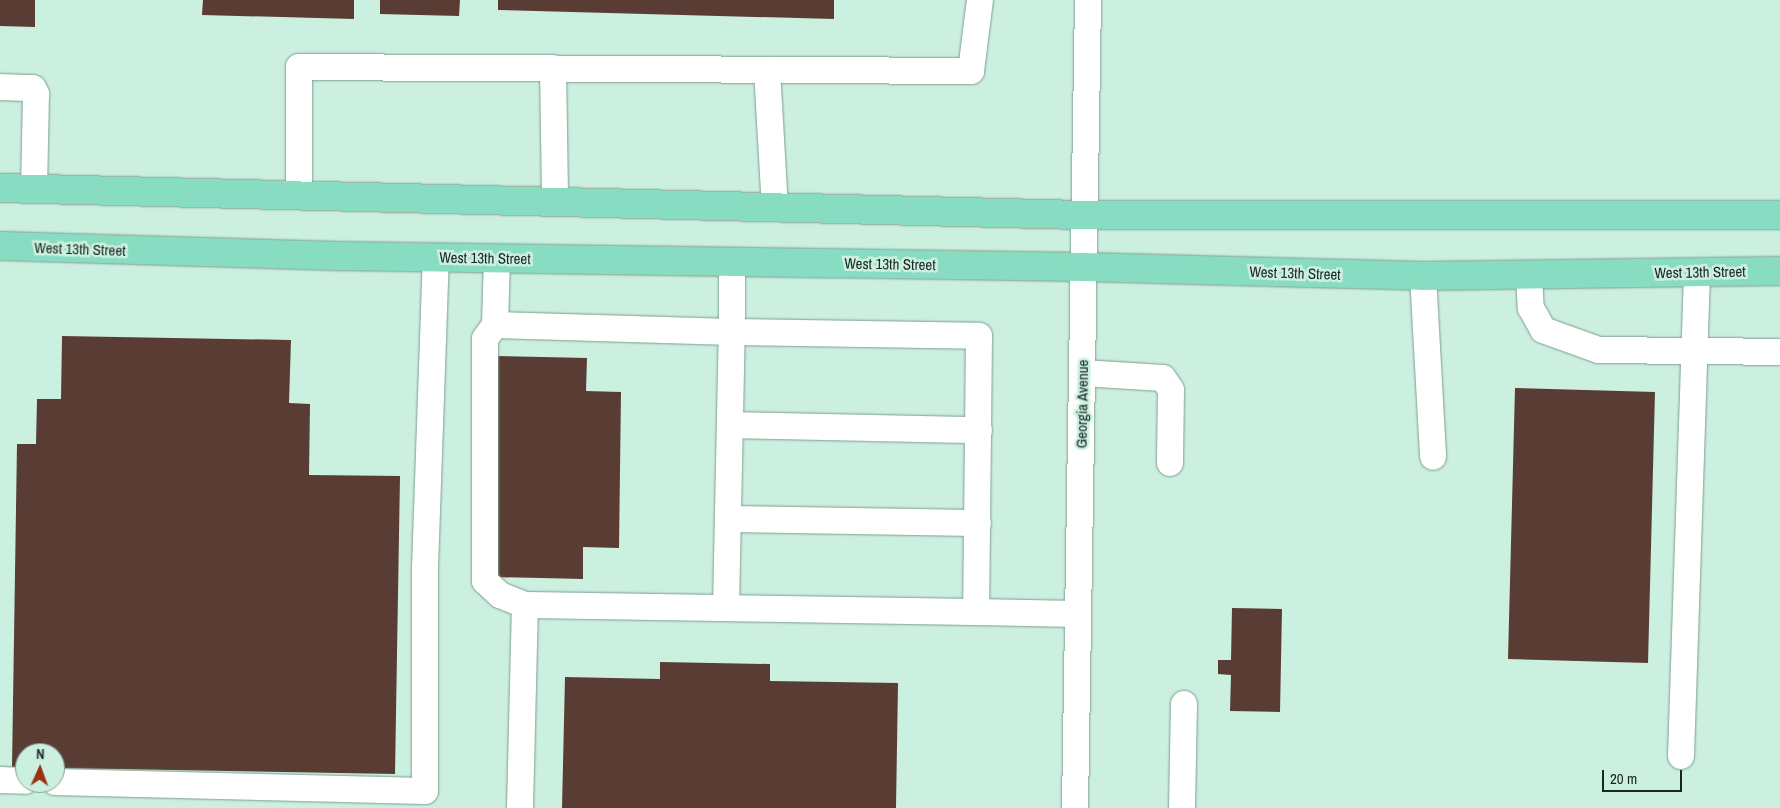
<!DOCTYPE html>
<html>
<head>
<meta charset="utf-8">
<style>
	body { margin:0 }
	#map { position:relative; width:1780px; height:808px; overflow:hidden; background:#ccf0e0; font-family:"Archivo Narrow",sans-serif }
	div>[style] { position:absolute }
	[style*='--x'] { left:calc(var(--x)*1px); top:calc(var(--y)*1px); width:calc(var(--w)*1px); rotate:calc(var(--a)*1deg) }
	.building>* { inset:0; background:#593d34 }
	.roads { filter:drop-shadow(0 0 1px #7d9e90) drop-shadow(0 0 1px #7d9e90) }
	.minor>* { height:26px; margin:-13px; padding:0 13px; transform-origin:13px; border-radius:13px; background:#fff }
	.major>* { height:28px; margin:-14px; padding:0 14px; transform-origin:14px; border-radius:14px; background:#88dcc1 }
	span { translate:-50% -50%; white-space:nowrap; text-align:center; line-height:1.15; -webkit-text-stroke:5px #ccf0e0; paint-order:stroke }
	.street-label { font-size:15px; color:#192621 }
	.north { position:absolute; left:15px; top:743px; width:50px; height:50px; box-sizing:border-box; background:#ccf0e0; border:1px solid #849f94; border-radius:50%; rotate:2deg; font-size:14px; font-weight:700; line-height:20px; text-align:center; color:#192621 }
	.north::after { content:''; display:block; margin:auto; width:18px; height:22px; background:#9a3310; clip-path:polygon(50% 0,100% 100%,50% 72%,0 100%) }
	.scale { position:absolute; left:1602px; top:770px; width:80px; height:22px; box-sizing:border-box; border:2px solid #192621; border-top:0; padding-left:6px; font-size:15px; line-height:18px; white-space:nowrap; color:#192621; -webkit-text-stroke:4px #ccf0e0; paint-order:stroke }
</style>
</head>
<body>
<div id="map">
	<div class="building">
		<i style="clip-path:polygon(0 0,35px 0,35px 27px,0 26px)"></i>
		<i style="clip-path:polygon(203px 0,354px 0,354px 19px,202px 15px)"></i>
		<i style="clip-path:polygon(380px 0,460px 0,459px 16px,380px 14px)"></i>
		<i style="clip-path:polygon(498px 0,834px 0,834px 19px,498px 10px)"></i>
		<i style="clip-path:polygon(62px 336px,291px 340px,289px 403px,310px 404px,309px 475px,400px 476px,395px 774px,55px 768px,55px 753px,25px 753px,25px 767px,12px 767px,17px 444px,36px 444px,37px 399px,61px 399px)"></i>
		<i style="clip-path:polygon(496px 356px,587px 358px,586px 391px,621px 392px,619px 548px,583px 547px,583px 579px,492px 577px)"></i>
		<i style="clip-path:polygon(1515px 388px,1655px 392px,1648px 663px,1508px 659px)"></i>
		<i style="clip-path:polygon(1232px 608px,1282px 609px,1280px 712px,1230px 711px,1231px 675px,1218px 674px,1218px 660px,1231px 660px)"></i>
		<i style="clip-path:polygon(660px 662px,770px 664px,770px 681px,898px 683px,896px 808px,562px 808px,565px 677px,660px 679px)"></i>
	</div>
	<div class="roads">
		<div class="minor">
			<i style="--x:553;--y:68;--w:134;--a:89.1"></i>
			<i style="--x:767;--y:70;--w:138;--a:86.7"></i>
			<i style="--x:0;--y:87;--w:33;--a:2"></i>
			<i style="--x:33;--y:88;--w:7;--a:63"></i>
			<i style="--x:36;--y:94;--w:94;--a:91.2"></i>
			<i style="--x:299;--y:195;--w:128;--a:-90"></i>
			<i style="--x:299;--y:67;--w:672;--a:0.34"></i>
			<i style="--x:971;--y:71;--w:72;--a:-82.8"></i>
			<i style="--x:732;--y:261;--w:71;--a:90"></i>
			<i style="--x:732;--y:332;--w:247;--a:0.9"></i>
			<i style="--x:979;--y:336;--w:276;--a:90.6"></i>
			<i style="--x:976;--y:612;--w:102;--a:1.1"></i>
			<i style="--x:1529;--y:275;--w:33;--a:87"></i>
			<i style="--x:1531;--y:308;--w:25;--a:61"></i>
			<i style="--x:1543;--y:330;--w:59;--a:19.7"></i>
			<i style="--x:1599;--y:350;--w:181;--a:0.6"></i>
			<i style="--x:1423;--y:276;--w:181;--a:86.8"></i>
			<i style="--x:495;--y:325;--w:67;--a:-88.3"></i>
			<i style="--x:1082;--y:373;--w:81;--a:3.5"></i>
			<i style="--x:1163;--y:378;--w:14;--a:56"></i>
			<i style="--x:1171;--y:390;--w:73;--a:90.8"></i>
			<i style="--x:730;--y:425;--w:249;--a:1.2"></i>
			<i style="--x:728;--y:519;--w:250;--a:0.9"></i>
			<i style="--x:726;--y:608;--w:276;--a:-88.8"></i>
			<i style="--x:732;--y:332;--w:237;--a:-178.3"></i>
			<i style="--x:495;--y:325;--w:17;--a:126"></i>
			<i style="--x:485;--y:339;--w:242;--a:90"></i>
			<i style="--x:485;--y:581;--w:21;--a:43"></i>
			<i style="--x:500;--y:595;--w:27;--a:22"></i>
			<i style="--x:525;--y:605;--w:451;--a:0.9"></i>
			<i style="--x:1681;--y:756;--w:484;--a:-88.1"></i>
			<i style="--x:0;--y:780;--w:25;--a:2"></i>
			<i style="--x:55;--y:782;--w:370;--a:1.4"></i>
			<i style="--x:425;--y:791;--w:223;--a:-90"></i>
			<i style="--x:425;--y:568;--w:311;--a:-88"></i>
			<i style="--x:520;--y:808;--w:203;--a:-88.6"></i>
			<i style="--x:1075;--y:808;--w:808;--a:-89.08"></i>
			<i style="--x:1182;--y:808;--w:104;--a:-88.9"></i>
		</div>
		<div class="major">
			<i style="--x:0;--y:188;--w:1085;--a:1.43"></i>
			<i style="--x:1085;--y:215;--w:695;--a:0"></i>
			<i style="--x:0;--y:246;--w:340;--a:1.7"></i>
			<i style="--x:340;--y:256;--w:744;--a:0.85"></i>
			<i style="--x:1084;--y:267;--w:339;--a:1.5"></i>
			<i style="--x:1423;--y:276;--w:357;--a:-0.8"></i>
		</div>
	</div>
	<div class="street-label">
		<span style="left:80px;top:249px;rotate:2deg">West 13th Street</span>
		<span style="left:485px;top:258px;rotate:1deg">West 13th Street</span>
		<span style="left:890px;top:264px;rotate:1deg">West 13th Street</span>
		<span style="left:1700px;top:272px;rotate:-1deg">West 13th Street</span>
		<span style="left:1295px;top:273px;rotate:2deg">West 13th Street</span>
		<span style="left:1082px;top:404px;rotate:-89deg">Georgia Avenue</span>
	</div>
	<div class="north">N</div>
	<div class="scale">20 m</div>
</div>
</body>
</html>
